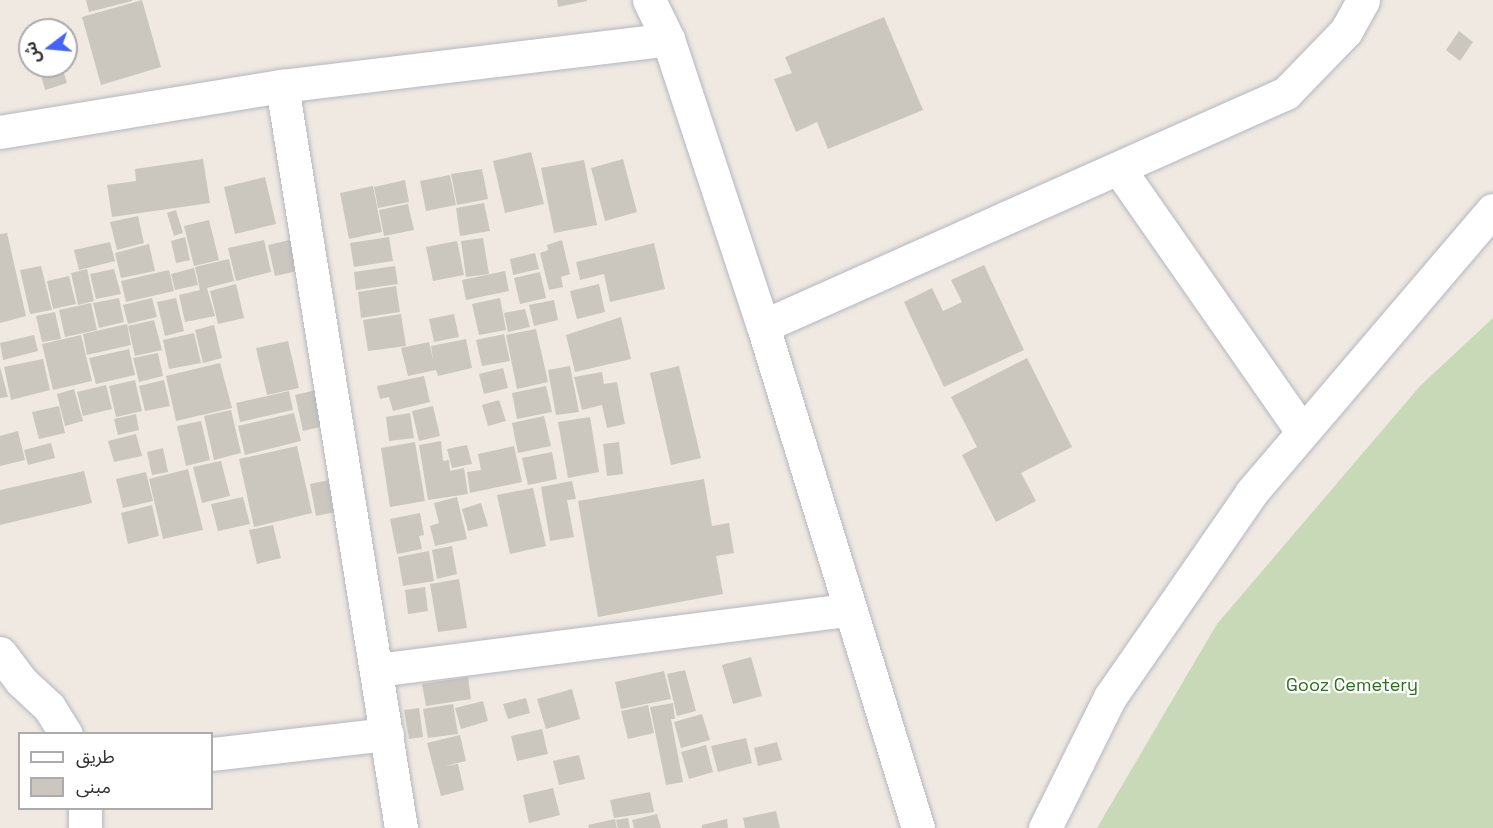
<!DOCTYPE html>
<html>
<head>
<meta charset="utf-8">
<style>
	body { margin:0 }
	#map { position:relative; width:1493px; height:828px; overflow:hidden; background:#efe9e1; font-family:"Space Grotesk","Noto Sans Arabic",sans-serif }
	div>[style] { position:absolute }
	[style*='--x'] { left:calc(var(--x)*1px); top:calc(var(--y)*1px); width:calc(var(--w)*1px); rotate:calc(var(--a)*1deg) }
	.cemetery>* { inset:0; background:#c8d9b8 }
	.building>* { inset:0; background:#cbc7bf }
	.roads { filter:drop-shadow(0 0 2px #b4b7c1) drop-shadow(0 0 2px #b4b7c1) }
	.minor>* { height:33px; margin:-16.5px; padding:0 16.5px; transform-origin:16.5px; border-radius:16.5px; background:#fff }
	.tertiary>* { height:33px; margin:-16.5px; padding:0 16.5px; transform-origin:16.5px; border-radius:16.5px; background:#fff }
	span { translate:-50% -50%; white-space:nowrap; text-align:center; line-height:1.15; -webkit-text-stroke:4.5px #fff; paint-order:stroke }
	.park-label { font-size:18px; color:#2c6e1b }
	.legend { position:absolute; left:18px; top:732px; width:195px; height:78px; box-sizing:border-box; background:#fff; border:2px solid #ababab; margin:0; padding:8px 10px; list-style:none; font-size:18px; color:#2e2e2e }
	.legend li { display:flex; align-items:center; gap:12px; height:30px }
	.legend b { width:30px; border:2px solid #ababab }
	.north { position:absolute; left:18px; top:18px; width:60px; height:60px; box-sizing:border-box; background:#fff; border:2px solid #ababab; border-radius:50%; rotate:254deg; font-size:16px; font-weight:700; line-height:24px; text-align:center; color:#2e2e2e }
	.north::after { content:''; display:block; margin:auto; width:21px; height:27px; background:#4264fb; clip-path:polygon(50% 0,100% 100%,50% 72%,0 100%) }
</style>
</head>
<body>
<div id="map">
	<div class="cemetery">
		<i style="clip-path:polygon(1493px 318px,1493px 828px,1097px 828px,1217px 624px,1420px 386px)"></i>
	</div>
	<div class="building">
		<i style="clip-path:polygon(86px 0,132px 0,132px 1px,89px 12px)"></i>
		<i style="clip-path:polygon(142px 0,161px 67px,101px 85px,82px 17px)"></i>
		<i style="clip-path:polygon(557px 0,587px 0,587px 1px,558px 7px)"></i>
		<i style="clip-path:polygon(884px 17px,923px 110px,828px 149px,817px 122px,796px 132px,774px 79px,792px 73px,785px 57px)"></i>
		<i style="clip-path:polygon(1459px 31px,1473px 42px,1460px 61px,1446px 50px)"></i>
		<i style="clip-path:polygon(62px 66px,67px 83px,45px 90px,40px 72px)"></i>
		<i style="clip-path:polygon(531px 152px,544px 204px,505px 213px,493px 161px)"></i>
		<i style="clip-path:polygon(203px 159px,210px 203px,112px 217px,107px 185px,136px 181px,135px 169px)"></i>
		<i style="clip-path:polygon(623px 159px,637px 212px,605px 221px,591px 168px)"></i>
		<i style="clip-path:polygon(584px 160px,597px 225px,554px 233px,541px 168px)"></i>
		<i style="clip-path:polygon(482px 169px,488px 199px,457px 205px,451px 174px)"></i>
		<i style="clip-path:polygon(450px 175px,456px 205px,426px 211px,420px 181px)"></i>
		<i style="clip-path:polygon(265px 177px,276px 224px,235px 234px,224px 187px)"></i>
		<i style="clip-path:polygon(405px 180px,409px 202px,378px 208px,374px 187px)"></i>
		<i style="clip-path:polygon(373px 186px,382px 232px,349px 239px,340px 193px)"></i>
		<i style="clip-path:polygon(484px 203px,490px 231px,460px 236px,456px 208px)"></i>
		<i style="clip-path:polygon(408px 204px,414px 230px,384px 236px,379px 210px)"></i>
		<i style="clip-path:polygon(176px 210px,183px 233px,174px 236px,167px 213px)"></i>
		<i style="clip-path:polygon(138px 216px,144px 243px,117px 250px,110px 222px)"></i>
		<i style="clip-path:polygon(209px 220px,219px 260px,194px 266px,184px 226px)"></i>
		<i style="clip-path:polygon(7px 233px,26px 316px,0 323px,0 234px)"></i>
		<i style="clip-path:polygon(185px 237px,190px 260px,176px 263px,171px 241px)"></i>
		<i style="clip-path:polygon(389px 237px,393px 261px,354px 267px,350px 243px)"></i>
		<i style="clip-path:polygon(483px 238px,489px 274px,466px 277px,461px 241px)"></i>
		<i style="clip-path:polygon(294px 239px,302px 270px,275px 276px,268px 245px)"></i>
		<i style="clip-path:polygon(264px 240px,271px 272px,236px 281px,228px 248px)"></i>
		<i style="clip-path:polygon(562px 240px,570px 274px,561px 277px,563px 287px,549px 290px,540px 253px,548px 250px,547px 245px)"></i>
		<i style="clip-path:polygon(457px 241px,464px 275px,433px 281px,426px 247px)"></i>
		<i style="clip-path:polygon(110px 242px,115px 261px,79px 270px,74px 250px)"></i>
		<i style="clip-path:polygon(654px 243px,665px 289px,610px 302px,604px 274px,580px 280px,576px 262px)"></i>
		<i style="clip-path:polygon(149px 244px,155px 271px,121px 278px,115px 253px)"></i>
		<i style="clip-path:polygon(535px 253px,539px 269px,513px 275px,510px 259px)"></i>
		<i style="clip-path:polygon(229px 259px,234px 281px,207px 288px,215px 316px,185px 322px,179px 295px,200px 290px,195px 267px)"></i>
		<i style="clip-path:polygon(984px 265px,1024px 350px,944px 387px,904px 302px,932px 288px,943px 311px,962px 302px,951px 280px)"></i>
		<i style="clip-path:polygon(41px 266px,52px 310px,30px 314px,20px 270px)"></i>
		<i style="clip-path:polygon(395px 266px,398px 284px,356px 290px,354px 272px)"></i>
		<i style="clip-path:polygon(194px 268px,198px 285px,175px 290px,171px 274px)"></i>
		<i style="clip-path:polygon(87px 269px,94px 301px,78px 305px,71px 273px)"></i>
		<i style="clip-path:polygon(114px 269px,121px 294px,96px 299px,90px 274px)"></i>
		<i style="clip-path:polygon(169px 270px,174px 291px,126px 302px,121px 281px)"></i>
		<i style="clip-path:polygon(505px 271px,509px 291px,466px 300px,462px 280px)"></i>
		<i style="clip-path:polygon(540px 272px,546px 298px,520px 304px,514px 278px)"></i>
		<i style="clip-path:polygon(69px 276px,76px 304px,53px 309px,47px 281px)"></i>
		<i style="clip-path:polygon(236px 284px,244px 318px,218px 324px,210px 291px)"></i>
		<i style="clip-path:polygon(599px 284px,605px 312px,577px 319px,570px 291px)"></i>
		<i style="clip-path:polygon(396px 286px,400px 312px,361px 318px,358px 292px)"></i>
		<i style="clip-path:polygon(119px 298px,124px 322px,99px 328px,93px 303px)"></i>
		<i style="clip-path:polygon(152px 298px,157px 317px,128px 324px,123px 305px)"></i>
		<i style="clip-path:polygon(176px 298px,184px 331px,165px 336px,157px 302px)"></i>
		<i style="clip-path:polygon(500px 298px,506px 330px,479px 335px,472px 304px)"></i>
		<i style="clip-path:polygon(554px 300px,558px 320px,534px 326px,529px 305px)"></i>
		<i style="clip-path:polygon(91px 303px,97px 330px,65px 337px,59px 310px)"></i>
		<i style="clip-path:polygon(525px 309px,530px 327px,508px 332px,504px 313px)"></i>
		<i style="clip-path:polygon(55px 312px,61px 339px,42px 342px,36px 316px)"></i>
		<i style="clip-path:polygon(401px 314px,406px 346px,368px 351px,363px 320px)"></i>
		<i style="clip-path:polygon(454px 314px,459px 337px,434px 342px,429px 319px)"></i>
		<i style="clip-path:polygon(621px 317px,631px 359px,575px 372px,566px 335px)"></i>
		<i style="clip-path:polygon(154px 320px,162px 350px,135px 356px,128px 326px)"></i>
		<i style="clip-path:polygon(127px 324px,131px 345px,87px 355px,83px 334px)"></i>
		<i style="clip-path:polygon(214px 325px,222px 358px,203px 363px,195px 330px)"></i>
		<i style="clip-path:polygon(536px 329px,548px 382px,517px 389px,506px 335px)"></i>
		<i style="clip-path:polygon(194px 333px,201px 363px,169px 369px,163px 340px)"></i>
		<i style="clip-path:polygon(504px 334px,510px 361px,482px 366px,476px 340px)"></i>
		<i style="clip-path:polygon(34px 335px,38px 351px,3px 360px,0 343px)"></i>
		<i style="clip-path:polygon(81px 335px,92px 381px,53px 390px,42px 344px)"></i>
		<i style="clip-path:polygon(466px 339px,472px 368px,438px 376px,436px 370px,408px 376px,401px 348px,429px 342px,433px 359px,431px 346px)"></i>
		<i style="clip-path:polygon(288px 341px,299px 388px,267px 395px,256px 348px)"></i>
		<i style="clip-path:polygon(129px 349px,135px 375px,96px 384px,89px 358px)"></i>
		<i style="clip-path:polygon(158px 353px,163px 376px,139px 382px,133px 358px)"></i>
		<i style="clip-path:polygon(1027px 358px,1072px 447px,1021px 473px,1036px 501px,996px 522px,962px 455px,977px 447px,951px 397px)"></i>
		<i style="clip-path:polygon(43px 359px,50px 390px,11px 400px,4px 367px)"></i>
		<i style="clip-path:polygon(220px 363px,232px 408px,176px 421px,166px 376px)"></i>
		<i style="clip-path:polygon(570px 366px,579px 412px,556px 415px,548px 370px)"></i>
		<i style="clip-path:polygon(679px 366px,701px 458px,671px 465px,650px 373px)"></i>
		<i style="clip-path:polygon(0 367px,8px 397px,0 398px)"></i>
		<i style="clip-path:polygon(503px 368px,508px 388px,484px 394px,479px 374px)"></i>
		<i style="clip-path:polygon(602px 372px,604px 384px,617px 382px,625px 424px,607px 428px,602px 405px,582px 410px,574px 377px)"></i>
		<i style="clip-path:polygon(424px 376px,430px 402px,393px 411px,389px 397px,380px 399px,377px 386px)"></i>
		<i style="clip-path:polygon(135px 380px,142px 411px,116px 417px,109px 386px)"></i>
		<i style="clip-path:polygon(164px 380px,170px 406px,145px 411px,139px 386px)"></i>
		<i style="clip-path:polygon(106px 385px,112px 409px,83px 416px,77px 392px)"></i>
		<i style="clip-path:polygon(546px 386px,552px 412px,517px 419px,512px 393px)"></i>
		<i style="clip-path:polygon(74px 389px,83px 421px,65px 426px,57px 394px)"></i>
		<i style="clip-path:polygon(316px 390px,324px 426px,303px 431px,295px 395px)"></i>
		<i style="clip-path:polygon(289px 391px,293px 410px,240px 422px,236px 403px)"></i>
		<i style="clip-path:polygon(499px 400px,506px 421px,488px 426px,482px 405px)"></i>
		<i style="clip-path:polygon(59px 406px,65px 433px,39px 439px,32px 412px)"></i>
		<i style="clip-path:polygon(433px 406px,440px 436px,419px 441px,412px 411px)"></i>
		<i style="clip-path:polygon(231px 410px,241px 453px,214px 460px,204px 416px)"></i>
		<i style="clip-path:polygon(294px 413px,301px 441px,245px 455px,238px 426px)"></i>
		<i style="clip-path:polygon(410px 413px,414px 438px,389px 441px,386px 417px)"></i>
		<i style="clip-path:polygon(136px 414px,139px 430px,118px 435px,114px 419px)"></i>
		<i style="clip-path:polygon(544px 416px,551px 446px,518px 453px,512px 423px)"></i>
		<i style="clip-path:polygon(590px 417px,599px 472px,568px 478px,558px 422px)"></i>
		<i style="clip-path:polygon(201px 421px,210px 460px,186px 466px,177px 426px)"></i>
		<i style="clip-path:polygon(18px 431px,25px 460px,0 466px,0 436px)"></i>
		<i style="clip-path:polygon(136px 434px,142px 456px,114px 462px,108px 441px)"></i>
		<i style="clip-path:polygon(441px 441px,443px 461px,449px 460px,450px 471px,464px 468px,468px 494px,428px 500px,419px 445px)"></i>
		<i style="clip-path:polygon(415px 442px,425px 501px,390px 507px,381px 448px)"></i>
		<i style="clip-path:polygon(619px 442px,623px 474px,607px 476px,603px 444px)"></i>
		<i style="clip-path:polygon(51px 443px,55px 458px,28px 465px,24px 450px)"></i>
		<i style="clip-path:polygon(467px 445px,472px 464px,452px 468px,447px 449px)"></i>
		<i style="clip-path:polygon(297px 446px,312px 513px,254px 527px,239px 459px)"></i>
		<i style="clip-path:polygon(514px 446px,522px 482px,470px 493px,467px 472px,481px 470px,478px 454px)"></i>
		<i style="clip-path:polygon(163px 448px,168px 472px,152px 475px,147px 452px)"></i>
		<i style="clip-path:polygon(552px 452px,557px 479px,528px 485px,522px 458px)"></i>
		<i style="clip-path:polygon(221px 461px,230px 496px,202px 503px,193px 467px)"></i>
		<i style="clip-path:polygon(188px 469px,203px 530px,163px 539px,149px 479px)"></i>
		<i style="clip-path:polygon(84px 471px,92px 503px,0 525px,0 490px)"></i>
		<i style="clip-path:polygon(146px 472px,153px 501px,123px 508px,116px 479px)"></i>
		<i style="clip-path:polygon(704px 479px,712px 526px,729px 523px,734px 553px,716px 556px,723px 594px,598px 617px,578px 501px)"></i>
		<i style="clip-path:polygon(329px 480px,335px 512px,316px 516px,310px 484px)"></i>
		<i style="clip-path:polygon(572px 481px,576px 499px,567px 500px,574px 537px,550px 541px,541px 487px)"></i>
		<i style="clip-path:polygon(533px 488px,546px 546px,510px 554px,497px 495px)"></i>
		<i style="clip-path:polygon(243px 497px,250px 524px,218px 531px,211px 504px)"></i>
		<i style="clip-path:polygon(457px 497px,467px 539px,435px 546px,430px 526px,439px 523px,434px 503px)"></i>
		<i style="clip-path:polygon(481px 503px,488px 526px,468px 531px,462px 509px)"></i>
		<i style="clip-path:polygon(152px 505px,159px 536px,128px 544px,121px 513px)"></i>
		<i style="clip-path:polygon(420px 513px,424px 535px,419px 536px,422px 549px,397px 554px,390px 519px)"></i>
		<i style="clip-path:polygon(273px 525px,281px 558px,257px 564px,249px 530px)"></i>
		<i style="clip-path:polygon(452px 546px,457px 574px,437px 579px,432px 550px)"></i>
		<i style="clip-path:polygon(429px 551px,434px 581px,403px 586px,398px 557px)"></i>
		<i style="clip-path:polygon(459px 579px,467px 628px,438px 632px,430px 584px)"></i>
		<i style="clip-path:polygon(425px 587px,428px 611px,408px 614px,405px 590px)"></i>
		<i style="clip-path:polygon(751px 657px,762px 696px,733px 704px,722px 665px)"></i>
		<i style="clip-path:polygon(685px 670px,696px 711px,677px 716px,667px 674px)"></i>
		<i style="clip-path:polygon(664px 671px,671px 699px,621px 709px,615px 682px)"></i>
		<i style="clip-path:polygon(468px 677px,471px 699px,426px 706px,422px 684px)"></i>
		<i style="clip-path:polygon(572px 689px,580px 719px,546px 729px,537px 699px)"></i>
		<i style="clip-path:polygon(526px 698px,530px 713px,508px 719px,503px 704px)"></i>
		<i style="clip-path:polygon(483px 701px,488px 721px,461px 729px,455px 708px)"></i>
		<i style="clip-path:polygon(673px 703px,675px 719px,671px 719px,683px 782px,666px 785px,650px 707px)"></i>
		<i style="clip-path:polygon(453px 704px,458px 734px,428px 738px,423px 709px)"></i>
		<i style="clip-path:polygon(648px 705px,654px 733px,628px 739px,621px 711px)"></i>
		<i style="clip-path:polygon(419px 708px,423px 737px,409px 739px,404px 710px)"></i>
		<i style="clip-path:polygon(702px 714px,710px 740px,681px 748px,674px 722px)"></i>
		<i style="clip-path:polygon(542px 729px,548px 754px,517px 761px,511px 736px)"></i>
		<i style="clip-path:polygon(460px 735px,466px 761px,445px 766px,458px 764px,464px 790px,441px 796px,427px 743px)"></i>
		<i style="clip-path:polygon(746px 738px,752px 763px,718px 772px,711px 746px)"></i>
		<i style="clip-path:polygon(777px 742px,782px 760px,758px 766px,754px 748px)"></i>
		<i style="clip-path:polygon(706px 745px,713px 772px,689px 779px,681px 752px)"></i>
		<i style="clip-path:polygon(579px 755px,585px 779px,559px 785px,553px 761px)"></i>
		<i style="clip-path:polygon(553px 788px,560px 815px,529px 823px,523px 795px)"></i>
		<i style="clip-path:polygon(650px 792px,654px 812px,614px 818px,610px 800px)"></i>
		<i style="clip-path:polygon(776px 811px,780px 828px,745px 828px,743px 818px)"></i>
		<i style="clip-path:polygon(657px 814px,661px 828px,634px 828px,632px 820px)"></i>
		<i style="clip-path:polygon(628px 818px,630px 828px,618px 828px,616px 820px)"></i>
		<i style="clip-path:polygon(615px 819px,617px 828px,589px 828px,588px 825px)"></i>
		<i style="clip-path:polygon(727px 819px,728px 828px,702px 828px,702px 825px)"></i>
	</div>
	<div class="roads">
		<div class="minor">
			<i style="--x:649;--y:0;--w:43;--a:64"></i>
			<i style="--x:668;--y:39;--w:302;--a:71.7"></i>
			<i style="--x:763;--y:326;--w:525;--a:72.84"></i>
			<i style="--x:282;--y:86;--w:751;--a:80.89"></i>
			<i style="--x:0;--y:132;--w:286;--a:-9.3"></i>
			<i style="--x:282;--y:86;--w:389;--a:-6.9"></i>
			<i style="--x:1119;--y:169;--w:320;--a:55.1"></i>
			<i style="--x:763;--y:326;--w:573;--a:-24.01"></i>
			<i style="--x:1286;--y:93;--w:86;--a:-45.9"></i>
			<i style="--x:1346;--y:31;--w:35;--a:-61"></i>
			<i style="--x:0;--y:653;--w:35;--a:53"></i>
			<i style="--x:21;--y:681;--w:38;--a:43"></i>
			<i style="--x:49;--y:707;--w:32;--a:58"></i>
			<i style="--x:377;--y:670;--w:477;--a:-7.3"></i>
			<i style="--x:212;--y:754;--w:176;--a:-6.5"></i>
			<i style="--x:85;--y:828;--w:20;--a:-90"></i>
		</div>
		<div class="tertiary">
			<i style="--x:1045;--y:828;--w:146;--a:-63.6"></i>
			<i style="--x:1110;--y:697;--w:248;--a:-55.3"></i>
			<i style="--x:1251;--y:493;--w:372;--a:-49.5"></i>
		</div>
	</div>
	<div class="park-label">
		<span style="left:1352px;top:685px">Gooz Cemetery</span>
	</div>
	<ul class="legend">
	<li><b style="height:8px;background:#fff"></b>طريق</li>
	<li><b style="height:16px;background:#cbc7bf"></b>مبنى</li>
	</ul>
	<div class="north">ش</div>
</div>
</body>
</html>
